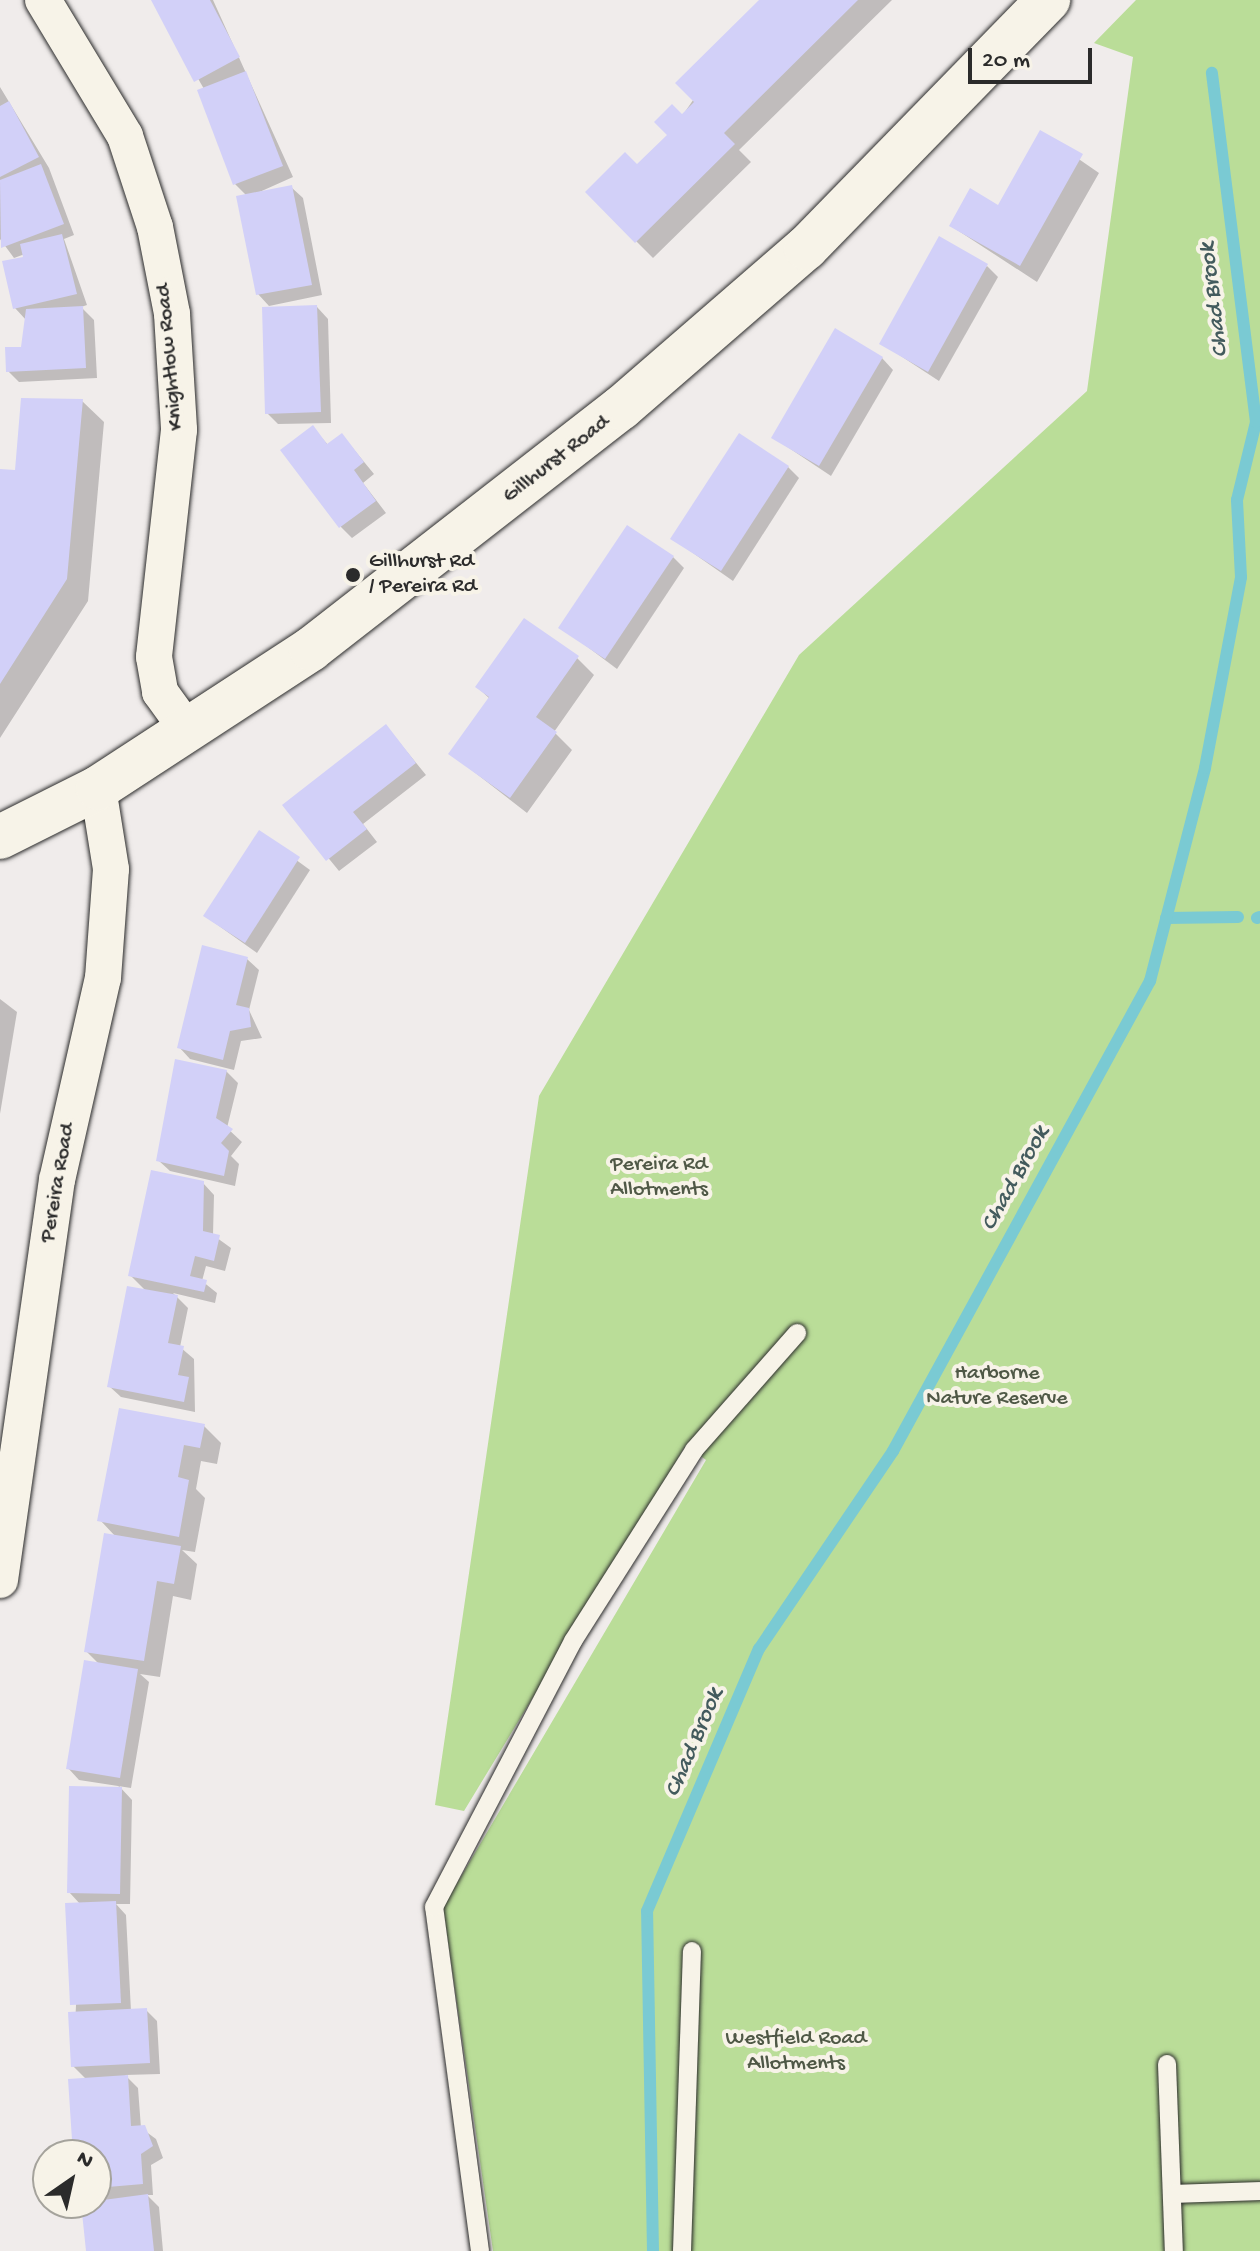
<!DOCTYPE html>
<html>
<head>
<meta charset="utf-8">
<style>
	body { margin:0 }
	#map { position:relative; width:1260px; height:2251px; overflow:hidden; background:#f0eceb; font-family:"Gochi Hand",sans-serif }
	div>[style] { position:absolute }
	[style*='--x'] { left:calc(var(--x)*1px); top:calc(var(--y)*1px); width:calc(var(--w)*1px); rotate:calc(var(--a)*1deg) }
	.green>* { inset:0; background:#badd98 }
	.shadow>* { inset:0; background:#0003 }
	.stream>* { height:12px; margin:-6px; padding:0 6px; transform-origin:6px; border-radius:6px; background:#7acad3 }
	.building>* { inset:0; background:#d2d0f8 }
	.roads { filter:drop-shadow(0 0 2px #2b2b2b) drop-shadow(0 0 2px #2b2b2b) }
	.lane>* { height:18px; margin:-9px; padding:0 9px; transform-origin:9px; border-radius:9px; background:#f7f3e8 }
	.street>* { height:36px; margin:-18px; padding:0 18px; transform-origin:18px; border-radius:18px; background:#f7f3e8 }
	.secondary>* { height:44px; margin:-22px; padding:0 22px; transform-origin:22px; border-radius:22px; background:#f7f3e8 }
	.dots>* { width:22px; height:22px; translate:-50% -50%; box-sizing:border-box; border:4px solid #f7f3e8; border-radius:50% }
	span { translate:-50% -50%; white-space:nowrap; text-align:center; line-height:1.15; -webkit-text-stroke:8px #f7f3e8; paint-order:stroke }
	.street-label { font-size:22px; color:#2b2b2b }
	.poi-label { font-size:22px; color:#2b2b2b }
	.left { translate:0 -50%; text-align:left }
	.park-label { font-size:22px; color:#4f5846 }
	.water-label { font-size:24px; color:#435b5d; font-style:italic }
	.north { position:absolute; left:32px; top:2139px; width:80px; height:80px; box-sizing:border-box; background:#f7f3e8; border:2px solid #a5a39c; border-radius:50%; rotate:34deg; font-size:22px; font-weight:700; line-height:32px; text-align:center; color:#2b2b2b }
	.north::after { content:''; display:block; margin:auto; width:28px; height:36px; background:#2b2b2b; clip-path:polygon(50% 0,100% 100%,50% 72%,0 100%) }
	.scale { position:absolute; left:968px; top:48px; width:124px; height:36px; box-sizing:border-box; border:4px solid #2b2b2b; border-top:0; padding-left:10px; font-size:24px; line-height:28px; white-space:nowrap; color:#2b2b2b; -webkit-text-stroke:6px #f7f3e8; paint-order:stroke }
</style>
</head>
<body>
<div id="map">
	<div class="green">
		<i style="clip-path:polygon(1136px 0,1260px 0,1260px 2251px,493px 2251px,443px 1907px,706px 1460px,686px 1445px,464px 1811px,435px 1805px,539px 1096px,799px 655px,1087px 391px,1133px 57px,1094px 43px)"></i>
	</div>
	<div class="shadow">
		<i style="clip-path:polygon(153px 0,213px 0,293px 177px,255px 194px,291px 187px,303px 198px,322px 295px,269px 306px,258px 294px,247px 196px,235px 184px,204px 89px)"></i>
		<i style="clip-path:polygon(762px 0,892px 0,739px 150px,751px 162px,653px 258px,587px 192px,637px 166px,669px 135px)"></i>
		<i style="clip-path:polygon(0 87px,49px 168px,74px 235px,64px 239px,87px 305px,81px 307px,94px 320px,97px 378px,19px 382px,8px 371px,22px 349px,26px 320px,15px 308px,25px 254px,14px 258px,0 239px)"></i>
		<i style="clip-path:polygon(1041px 133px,1099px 173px,1037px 282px,951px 226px,999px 208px)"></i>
		<i style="clip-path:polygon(987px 266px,998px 277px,939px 381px,881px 343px)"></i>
		<i style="clip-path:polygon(317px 307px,328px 319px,331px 423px,278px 424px,267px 413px)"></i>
		<i style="clip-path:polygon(882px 358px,893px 370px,831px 476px,774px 438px)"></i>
		<i style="clip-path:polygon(82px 401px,104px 422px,88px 601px,0 738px,0 471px,17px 472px)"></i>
		<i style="clip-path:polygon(313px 428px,329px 446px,342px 435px,374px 474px,363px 483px,386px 513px,352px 538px,341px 527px)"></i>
		<i style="clip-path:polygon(788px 467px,799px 478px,733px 581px,673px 539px)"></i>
		<i style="clip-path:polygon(673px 557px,684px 568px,617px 669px,561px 627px)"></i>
		<i style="clip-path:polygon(577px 658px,594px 675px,554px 732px,572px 750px,527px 813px,451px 754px,490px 699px,477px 687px)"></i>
		<i style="clip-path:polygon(386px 726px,426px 775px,363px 824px,377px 842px,339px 871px,285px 805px)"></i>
		<i style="clip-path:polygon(259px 833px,310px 870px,257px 953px,205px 916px)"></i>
		<i style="clip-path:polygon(247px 959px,259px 970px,249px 1010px,262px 1038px,241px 1041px,234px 1070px,190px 1059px,179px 1047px)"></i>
		<i style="clip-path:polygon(0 999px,17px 1012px,0 1114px)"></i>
		<i style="clip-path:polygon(226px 1071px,238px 1083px,227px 1128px,242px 1142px,231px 1156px,239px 1164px,235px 1186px,170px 1171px,158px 1160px)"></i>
		<i style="clip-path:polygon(203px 1183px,214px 1195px,213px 1235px,231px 1248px,225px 1271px,206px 1266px,202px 1281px,217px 1293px,215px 1303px,173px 1293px,188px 1308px,180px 1347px,194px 1359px,195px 1412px,121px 1397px,109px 1386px,146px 1291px,130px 1275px)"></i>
		<i style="clip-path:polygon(204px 1426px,221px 1443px,217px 1464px,201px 1461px,196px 1489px,205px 1498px,195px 1552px,182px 1550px,197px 1564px,191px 1600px,173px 1596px,160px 1677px,140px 1674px,149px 1682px,131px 1788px,79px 1780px,68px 1768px,100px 1665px,86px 1651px,116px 1537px,100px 1520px)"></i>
		<i style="clip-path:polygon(119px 1786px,132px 1800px,130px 1904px,116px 1904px,126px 1915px,131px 2011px,146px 2010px,157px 2021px,160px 2074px,125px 2075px,138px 2088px,141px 2128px,156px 2139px,163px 2158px,151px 2165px,153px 2195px,147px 2195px,159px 2207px,163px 2251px,88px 2251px,96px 2155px,75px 2155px,87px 2080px,73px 2066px,81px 1905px,69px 1892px)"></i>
	</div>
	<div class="stream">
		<i style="--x:1166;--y:918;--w:72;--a:-0.8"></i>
		<i style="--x:1257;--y:918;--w:3;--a:-18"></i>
		<i style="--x:653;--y:2251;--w:340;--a:-91"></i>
		<i style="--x:647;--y:1911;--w:285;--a:-66.9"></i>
		<i style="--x:759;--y:1649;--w:239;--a:-55.9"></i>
		<i style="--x:893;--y:1451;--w:536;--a:-61.33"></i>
		<i style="--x:1150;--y:981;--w:220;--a:-75.5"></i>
		<i style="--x:1205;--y:768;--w:194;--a:-79.3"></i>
		<i style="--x:1241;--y:577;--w:77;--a:-93"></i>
		<i style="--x:1237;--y:500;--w:80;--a:-76.3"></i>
		<i style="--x:1256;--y:422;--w:352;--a:-97.2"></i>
	</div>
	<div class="building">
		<i style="clip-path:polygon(151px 0,210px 0,240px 57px,194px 82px)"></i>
		<i style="clip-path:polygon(759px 0,858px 0,724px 133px,735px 144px,635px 243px,585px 192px,625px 152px,637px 164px,667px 135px,654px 122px,672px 104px,682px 114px,694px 102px,675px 83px)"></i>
		<i style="clip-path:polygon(246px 71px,283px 166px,233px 185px,197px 90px)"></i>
		<i style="clip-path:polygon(9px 101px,39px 157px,0 177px,0 106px)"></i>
		<i style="clip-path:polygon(1040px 130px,1083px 154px,1020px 266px,949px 226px,970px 188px,998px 205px)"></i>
		<i style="clip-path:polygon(41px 164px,64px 224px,1px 248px,0 180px)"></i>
		<i style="clip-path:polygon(292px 185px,312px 285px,256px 295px,236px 196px)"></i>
		<i style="clip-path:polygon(62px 234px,77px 294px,13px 309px,2px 261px,23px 257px,20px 244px)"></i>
		<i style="clip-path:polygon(939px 236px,988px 264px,928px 372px,879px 344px)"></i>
		<i style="clip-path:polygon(317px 305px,321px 412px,265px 414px,262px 307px)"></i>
		<i style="clip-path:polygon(83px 306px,86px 368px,6px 372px,5px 347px,21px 347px,26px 309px)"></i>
		<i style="clip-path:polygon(835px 328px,883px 357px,819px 466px,771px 438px)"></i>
		<i style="clip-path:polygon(21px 398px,83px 399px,67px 579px,0 684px,0 469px,15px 470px)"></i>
		<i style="clip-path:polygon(313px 425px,327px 444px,342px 433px,364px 462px,354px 470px,376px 501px,339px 528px,280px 450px)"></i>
		<i style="clip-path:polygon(739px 433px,789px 466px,721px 571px,670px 539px)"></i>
		<i style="clip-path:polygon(627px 525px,674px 556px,605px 659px,558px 628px)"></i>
		<i style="clip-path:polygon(524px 618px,579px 656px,536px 717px,557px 732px,510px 798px,448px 754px,489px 697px,475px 687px)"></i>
		<i style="clip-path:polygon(386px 724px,416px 763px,353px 812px,367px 829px,326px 861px,282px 805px)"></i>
		<i style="clip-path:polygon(259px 830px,300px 857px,245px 943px,203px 916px)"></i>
		<i style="clip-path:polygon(202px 945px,248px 957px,236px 1005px,249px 1008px,251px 1027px,230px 1031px,223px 1060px,177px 1048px)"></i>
		<i style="clip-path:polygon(175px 1059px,227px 1070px,216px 1118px,233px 1129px,221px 1143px,229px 1151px,224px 1176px,156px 1161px)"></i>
		<i style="clip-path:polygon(151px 1170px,204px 1181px,203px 1231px,220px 1235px,214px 1261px,195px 1256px,190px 1276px,207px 1280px,204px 1292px,128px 1276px)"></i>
		<i style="clip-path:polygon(127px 1286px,178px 1295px,168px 1343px,184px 1346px,178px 1375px,189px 1377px,184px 1402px,107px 1387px)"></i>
		<i style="clip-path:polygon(119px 1408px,205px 1424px,200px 1448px,184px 1445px,178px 1477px,189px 1480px,179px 1537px,97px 1521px)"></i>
		<i style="clip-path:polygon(104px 1533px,181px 1546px,174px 1584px,157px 1581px,144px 1661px,84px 1652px)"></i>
		<i style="clip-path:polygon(84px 1660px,138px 1669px,120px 1778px,66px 1769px)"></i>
		<i style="clip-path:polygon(69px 1786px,122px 1787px,120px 1894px,67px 1893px)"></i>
		<i style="clip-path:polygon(116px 1901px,121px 2003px,70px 2005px,65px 1903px)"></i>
		<i style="clip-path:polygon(147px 2008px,150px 2063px,71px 2067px,68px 2012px)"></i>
		<i style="clip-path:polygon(128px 2075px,131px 2126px,145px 2125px,153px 2146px,141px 2154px,143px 2184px,96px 2188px,96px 2155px,73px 2155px,68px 2079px)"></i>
		<i style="clip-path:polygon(148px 2194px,154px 2251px,86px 2251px,81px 2203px)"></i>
	</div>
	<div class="roads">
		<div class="lane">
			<i style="--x:1167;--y:2064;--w:187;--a:87.9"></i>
			<i style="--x:1173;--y:2194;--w:87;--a:-2"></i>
			<i style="--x:480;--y:2251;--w:347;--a:-97.6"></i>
			<i style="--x:434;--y:1907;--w:300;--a:-62.4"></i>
			<i style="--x:573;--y:1641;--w:226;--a:-57.6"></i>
			<i style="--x:694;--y:1450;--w:156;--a:-48.6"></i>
			<i style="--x:682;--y:2251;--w:300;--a:-88.1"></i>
		</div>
		<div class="street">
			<i style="--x:43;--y:0;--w:159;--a:58.9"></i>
			<i style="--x:125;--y:136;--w:96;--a:71.8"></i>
			<i style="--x:155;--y:227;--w:89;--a:78.9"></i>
			<i style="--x:172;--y:314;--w:116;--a:86.5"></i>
			<i style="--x:179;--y:430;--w:228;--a:96.3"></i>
			<i style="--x:154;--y:657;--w:36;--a:80"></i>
			<i style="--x:160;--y:692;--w:49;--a:54.1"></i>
			<i style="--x:0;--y:1580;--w:404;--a:-81.9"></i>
			<i style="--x:57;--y:1180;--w:207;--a:-77.2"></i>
			<i style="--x:103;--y:978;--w:109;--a:-85.8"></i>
			<i style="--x:111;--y:869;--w:82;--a:-99.1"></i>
		</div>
		<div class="secondary">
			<i style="--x:0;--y:837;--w:110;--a:-26.6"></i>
			<i style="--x:98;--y:788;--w:254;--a:-33.1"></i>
			<i style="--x:311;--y:649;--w:393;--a:-37.9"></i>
			<i style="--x:621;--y:408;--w:245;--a:-40.9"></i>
			<i style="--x:806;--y:248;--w:347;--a:-45.7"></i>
		</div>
	</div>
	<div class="dots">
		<i style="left:353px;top:575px;background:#2b2b2b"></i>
	</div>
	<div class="street-label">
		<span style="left:171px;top:357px;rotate:-95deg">Knightlow Road</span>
		<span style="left:557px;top:460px;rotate:-38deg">Gillhurst Road</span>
		<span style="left:59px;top:1183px;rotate:-80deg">Pereira Road</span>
	</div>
	<div class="poi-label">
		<span class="left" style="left:369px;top:575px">Gillhurst Rd<br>/ Pereira Rd</span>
	</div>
	<div class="park-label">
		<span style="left:659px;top:1178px">Pereira Rd<br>Allotments</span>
		<span style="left:997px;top:1387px">Harborne<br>Nature Reserve</span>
		<span style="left:796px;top:2052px">Westfield Road<br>Allotments</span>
	</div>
	<div class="water-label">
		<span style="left:1215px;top:300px;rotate:-97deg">Chad Brook</span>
		<span style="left:1016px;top:1179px;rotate:-61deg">Chad Brook</span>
		<span style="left:695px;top:1743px;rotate:-67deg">Chad Brook</span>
	</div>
	<div class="north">N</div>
	<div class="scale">20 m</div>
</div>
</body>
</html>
